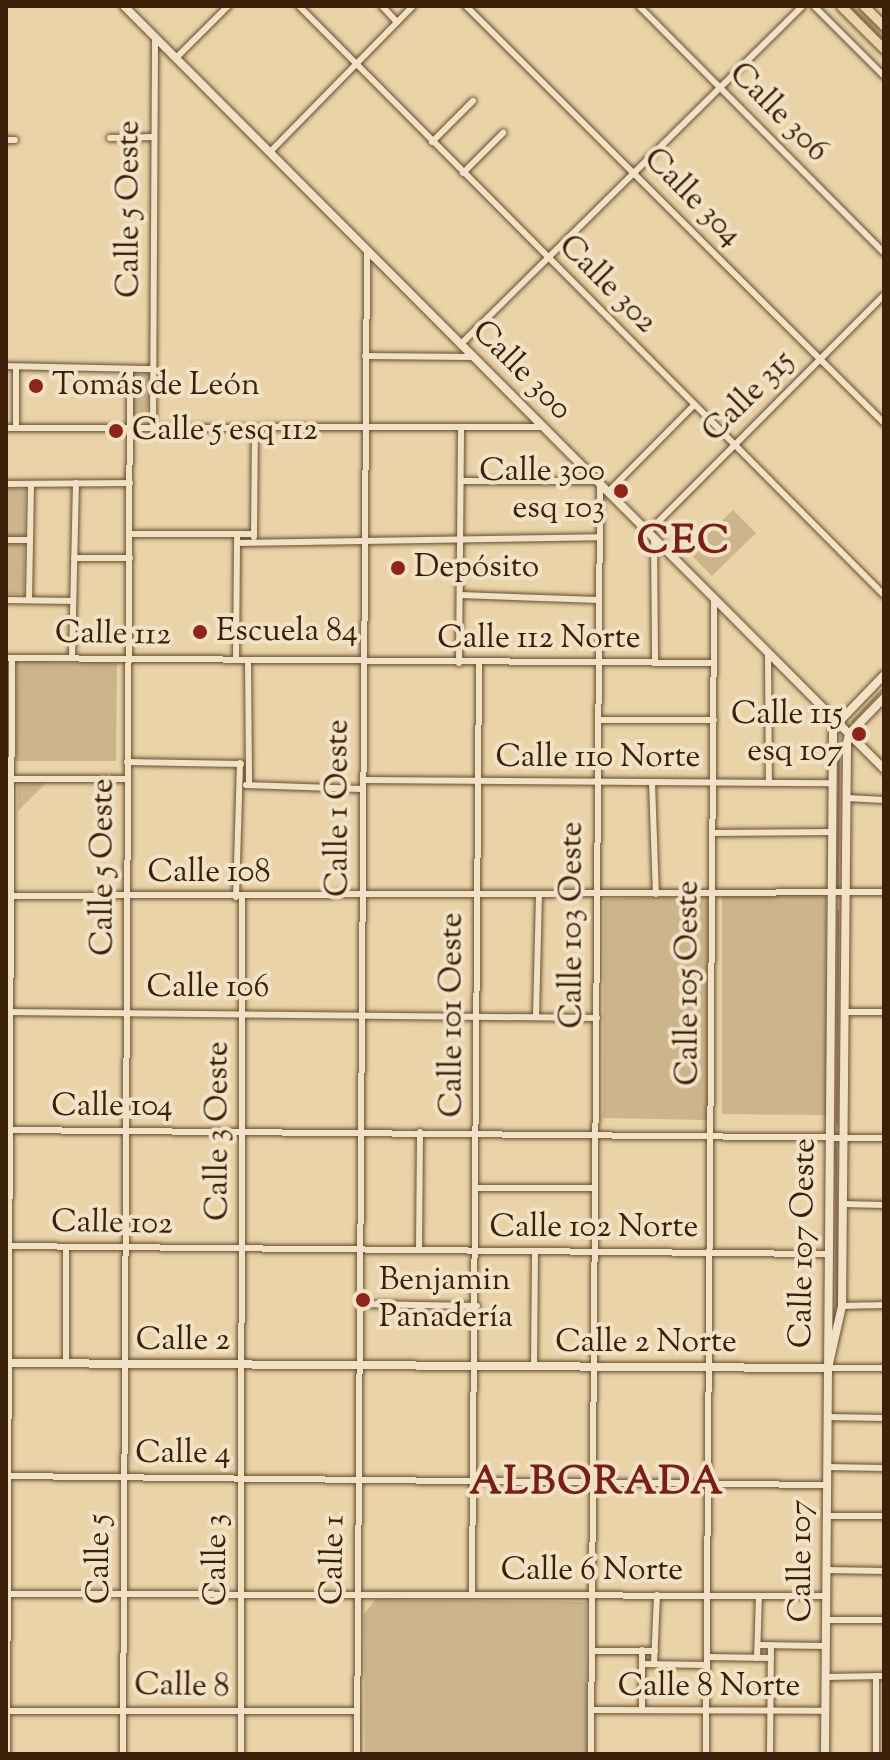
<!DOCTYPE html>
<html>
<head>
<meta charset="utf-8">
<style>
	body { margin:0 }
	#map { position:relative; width:890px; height:1760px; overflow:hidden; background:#ead3a8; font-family:"Sorts Mill Goudy",serif }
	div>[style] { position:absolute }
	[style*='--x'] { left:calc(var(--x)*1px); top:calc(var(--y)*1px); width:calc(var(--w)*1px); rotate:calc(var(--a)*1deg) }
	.green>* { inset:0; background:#ccb58d }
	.stream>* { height:2px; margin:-1px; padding:0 1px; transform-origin:1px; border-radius:1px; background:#af9671 }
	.roads { filter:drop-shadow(0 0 2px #684d2f) drop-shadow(0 0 2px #684d2f) }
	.street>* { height:6px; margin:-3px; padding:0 3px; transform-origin:3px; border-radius:3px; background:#f1e2c6 }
	.secondary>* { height:8px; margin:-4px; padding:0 4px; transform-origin:4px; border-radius:4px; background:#f1e2c6 }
	.primary>* { height:9px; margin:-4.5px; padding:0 4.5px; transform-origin:4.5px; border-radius:4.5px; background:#ead3a8 }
	.dots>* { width:22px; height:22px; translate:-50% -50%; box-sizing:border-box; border:4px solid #f1e2c6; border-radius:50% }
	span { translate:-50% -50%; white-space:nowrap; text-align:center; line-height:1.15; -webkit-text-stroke:8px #f1e2c6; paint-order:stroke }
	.street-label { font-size:32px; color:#3c2007 }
	.poi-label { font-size:32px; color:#3c2007 }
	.left { translate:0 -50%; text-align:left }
	.right { translate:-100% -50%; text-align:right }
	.district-label { font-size:40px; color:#7a1f14; font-weight:700; letter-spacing:2px }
	.frame { position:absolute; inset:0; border:8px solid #3c2007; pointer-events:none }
</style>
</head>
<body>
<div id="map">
	<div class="green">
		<i style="clip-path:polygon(845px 6px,859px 6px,867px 13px,884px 30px,884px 45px)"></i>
		<i style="clip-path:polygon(133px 374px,151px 374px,146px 420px,133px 416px)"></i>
		<i style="clip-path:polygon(6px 488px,25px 489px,24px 594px,6px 594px)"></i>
		<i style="clip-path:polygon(733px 510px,756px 533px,712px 576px,689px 553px)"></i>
		<i style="clip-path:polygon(17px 662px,117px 663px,116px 761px,16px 761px)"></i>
		<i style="clip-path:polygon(18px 779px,48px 781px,18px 811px)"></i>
		<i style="clip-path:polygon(826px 892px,827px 1115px,722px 1114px,722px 895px)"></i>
		<i style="clip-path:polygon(708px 896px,708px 1120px,603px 1118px,604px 899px)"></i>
		<i style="clip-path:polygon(376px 1599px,586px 1602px,587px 1754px,365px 1754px,364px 1614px)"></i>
	</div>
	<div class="stream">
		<i style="--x:851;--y:6;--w:47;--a:45"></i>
		<i style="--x:880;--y:6;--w:6;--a:45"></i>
		<i style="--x:852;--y:722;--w:47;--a:-46.7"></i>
		<i style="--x:838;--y:888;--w:143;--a:-89.6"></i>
		<i style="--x:837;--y:1124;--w:214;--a:-89.7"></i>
		<i style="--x:836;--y:1146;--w:167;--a:89.7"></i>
	</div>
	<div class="roads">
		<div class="street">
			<i style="--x:299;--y:6;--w:830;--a:45.2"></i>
			<i style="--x:382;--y:6;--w:22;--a:47"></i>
			<i style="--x:466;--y:6;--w:590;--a:44.93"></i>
			<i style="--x:639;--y:6;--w:348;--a:45.2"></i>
			<i style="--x:814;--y:6;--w:99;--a:45"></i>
			<i style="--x:176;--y:58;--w:74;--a:-45"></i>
			<i style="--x:110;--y:138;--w:44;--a:-1.3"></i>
			<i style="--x:6;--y:140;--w:9;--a:0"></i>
			<i style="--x:432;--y:142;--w:58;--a:-45"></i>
			<i style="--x:270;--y:152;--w:204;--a:-45.6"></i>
			<i style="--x:463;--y:173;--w:57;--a:-45"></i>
			<i style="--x:461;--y:344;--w:480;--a:-44.7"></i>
			<i style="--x:365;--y:356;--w:108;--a:0.5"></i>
			<i style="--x:6;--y:366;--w:148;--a:1.2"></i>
			<i style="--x:6;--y:428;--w:538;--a:-0.11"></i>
			<i style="--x:16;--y:428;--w:61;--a:-90"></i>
			<i style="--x:153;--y:429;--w:392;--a:-89.7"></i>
			<i style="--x:462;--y:481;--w:136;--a:0"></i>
			<i style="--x:6;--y:484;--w:124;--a:-0.5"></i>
			<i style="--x:608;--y:492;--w:121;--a:-45.3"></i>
			<i style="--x:648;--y:532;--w:334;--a:-45.1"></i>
			<i style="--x:130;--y:534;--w:124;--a:0"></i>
			<i style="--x:254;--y:537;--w:109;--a:-89.5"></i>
			<i style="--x:654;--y:539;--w:124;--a:89.5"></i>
			<i style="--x:6;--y:540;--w:24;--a:0"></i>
			<i style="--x:237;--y:543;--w:362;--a:-0.9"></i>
			<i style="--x:74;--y:558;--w:56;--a:0"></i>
			<i style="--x:460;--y:595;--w:139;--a:2.1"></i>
			<i style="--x:6;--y:600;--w:67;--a:0.9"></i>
			<i style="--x:29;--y:600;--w:116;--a:-89"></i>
			<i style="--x:768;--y:654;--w:129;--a:89.6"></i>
			<i style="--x:6;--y:658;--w:708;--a:0.4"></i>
			<i style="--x:72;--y:658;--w:175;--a:-88.7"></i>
			<i style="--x:236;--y:660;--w:126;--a:-89.5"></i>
			<i style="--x:248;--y:660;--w:125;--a:89.5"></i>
			<i style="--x:459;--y:663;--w:236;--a:-89.5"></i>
			<i style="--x:598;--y:720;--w:116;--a:0"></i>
			<i style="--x:127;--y:762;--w:114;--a:1"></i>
			<i style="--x:6;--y:779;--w:121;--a:0"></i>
			<i style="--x:363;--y:780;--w:469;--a:0.4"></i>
			<i style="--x:652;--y:782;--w:112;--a:88"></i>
			<i style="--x:246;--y:785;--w:116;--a:2"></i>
			<i style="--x:847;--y:798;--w:37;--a:3"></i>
			<i style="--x:714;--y:833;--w:117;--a:-0.5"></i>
			<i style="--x:6;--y:896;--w:878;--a:-0.26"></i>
			<i style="--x:236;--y:897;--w:134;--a:-88.3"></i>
			<i style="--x:6;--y:1012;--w:591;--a:0.58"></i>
			<i style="--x:845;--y:1012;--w:39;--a:0"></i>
			<i style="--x:536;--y:1017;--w:122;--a:-88.6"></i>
			<i style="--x:6;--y:1130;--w:878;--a:0.52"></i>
			<i style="--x:478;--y:1188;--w:117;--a:0"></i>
			<i style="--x:843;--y:1204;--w:41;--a:1.4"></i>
			<i style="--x:6;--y:1246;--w:821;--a:0.56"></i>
			<i style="--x:66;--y:1247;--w:117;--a:90"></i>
			<i style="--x:419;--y:1250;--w:118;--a:-89.5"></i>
			<i style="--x:360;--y:1304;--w:117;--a:1"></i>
			<i style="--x:842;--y:1306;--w:42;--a:-1.4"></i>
			<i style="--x:534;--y:1367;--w:116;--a:-89.5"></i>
			<i style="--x:828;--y:1368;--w:56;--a:0"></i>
			<i style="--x:827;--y:1417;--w:57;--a:1"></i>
			<i style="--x:827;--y:1467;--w:57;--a:1"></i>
			<i style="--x:6;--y:1476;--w:820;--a:0.63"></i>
			<i style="--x:826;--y:1516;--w:58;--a:0"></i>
			<i style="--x:826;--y:1570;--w:58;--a:1"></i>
			<i style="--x:6;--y:1594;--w:820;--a:0.14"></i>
			<i style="--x:472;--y:1594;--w:931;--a:-89.57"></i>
			<i style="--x:826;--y:1620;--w:58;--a:0"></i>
			<i style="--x:758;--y:1645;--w:68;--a:0.8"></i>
			<i style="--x:642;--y:1650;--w:60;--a:90"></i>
			<i style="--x:592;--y:1651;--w:63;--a:0"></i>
			<i style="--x:707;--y:1657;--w:64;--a:0.9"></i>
			<i style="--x:757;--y:1658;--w:62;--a:-88.2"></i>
			<i style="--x:642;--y:1664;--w:65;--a:0.9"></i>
			<i style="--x:654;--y:1664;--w:69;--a:-87.5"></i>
			<i style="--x:826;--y:1677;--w:58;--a:-1"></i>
			<i style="--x:591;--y:1710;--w:234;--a:0.2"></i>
			<i style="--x:6;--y:1711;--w:351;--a:0"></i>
			<i style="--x:7;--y:1754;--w:1096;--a:-89.74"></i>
			<i style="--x:123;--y:1754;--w:1385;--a:-89.71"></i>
			<i style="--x:241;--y:1754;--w:857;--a:-89.93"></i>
			<i style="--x:357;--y:1754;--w:1503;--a:-89.62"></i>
			<i style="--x:591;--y:1754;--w:1270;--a:-89.59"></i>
			<i style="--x:706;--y:1754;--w:1155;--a:-89.6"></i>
			<i style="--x:770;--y:1754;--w:109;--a:-89.5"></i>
			<i style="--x:876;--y:1754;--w:78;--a:-90"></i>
		</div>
		<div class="secondary">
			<i style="--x:124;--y:6;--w:1077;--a:45.11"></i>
			<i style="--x:6;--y:1363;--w:821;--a:0.35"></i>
			<i style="--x:828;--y:1368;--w:64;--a:-77.3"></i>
			<i style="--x:842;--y:1306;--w:563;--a:-89.49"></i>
			<i style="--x:847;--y:743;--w:9;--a:-77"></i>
			<i style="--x:849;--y:734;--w:50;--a:-45.8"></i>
			<i style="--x:825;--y:1754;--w:1026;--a:-89.55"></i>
			<i style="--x:833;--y:728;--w:74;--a:-46.1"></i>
		</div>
		<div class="primary">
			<i style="--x:841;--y:6;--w:61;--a:45"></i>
			<i style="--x:864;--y:6;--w:28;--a:45"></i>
		</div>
	</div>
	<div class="dots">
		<i style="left:36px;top:386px;background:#8f2418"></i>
		<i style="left:116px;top:431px;background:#8f2418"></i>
		<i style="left:621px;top:491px;background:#8f2418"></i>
		<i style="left:398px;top:568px;background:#8f2418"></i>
		<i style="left:200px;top:632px;background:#8f2418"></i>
		<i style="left:859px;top:734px;background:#8f2418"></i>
		<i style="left:363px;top:1300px;background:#8f2418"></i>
	</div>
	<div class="street-label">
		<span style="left:778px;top:113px;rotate:45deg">Calle 306</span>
		<span style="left:692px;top:198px;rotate:45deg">Calle 304</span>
		<span style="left:130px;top:209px;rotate:-90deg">Calle 5 Oeste</span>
		<span style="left:607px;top:285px;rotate:45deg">Calle 302</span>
		<span style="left:521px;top:371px;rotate:45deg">Calle 300</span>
		<span style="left:749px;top:397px;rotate:-45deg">Calle 315</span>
		<span style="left:113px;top:635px;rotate:1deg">Calle 112</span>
		<span style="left:539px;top:639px">Calle 112 Norte</span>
		<span style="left:598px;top:758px">Calle 110 Norte</span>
		<span style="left:339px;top:808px;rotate:-90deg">Calle 1 Oeste</span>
		<span style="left:104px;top:867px;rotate:-90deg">Calle 5 Oeste</span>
		<span style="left:209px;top:873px">Calle 108</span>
		<span style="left:573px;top:925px;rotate:-90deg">Calle 103 Oeste</span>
		<span style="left:689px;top:983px;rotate:-90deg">Calle 105 Oeste</span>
		<span style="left:208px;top:988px">Calle 106</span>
		<span style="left:453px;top:1015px;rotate:-90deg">Calle 101 Oeste</span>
		<span style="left:112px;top:1107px">Calle 104</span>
		<span style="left:219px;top:1131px;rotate:-90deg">Calle 3 Oeste</span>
		<span style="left:112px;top:1224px;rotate:1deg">Calle 102</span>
		<span style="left:594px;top:1228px">Calle 102 Norte</span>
		<span style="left:804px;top:1243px;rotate:-89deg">Calle 107 Oeste</span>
		<span style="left:183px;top:1341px">Calle 2</span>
		<span style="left:646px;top:1343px">Calle 2 Norte</span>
		<span style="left:183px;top:1454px">Calle 4</span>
		<span style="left:100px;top:1559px;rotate:-90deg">Calle 5</span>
		<span style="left:217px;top:1560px;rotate:-90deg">Calle 3</span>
		<span style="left:334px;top:1560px;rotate:-89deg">Calle 1</span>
		<span style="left:802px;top:1561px;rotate:-90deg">Calle 107</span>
		<span style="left:592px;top:1571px">Calle 6 Norte</span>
		<span style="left:182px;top:1687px;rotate:1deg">Calle 8</span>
		<span style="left:709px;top:1687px">Calle 8 Norte</span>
	</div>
	<div class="poi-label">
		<span class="left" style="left:52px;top:386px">Tomás de León</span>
		<span class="left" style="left:132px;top:431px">Calle 5 esq 112</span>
		<span class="right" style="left:605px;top:491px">Calle 300<br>esq 103</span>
		<span class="left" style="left:414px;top:568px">Depósito</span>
		<span class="left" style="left:216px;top:632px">Escuela 84</span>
		<span class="right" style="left:843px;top:734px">Calle 115<br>esq 107</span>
		<span class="left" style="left:379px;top:1300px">Benjamin<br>Panadería</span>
	</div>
	<div class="district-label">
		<span style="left:684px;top:543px">CEC</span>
		<span style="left:597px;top:1484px">ALBORADA</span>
	</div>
	<div class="frame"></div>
</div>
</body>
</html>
